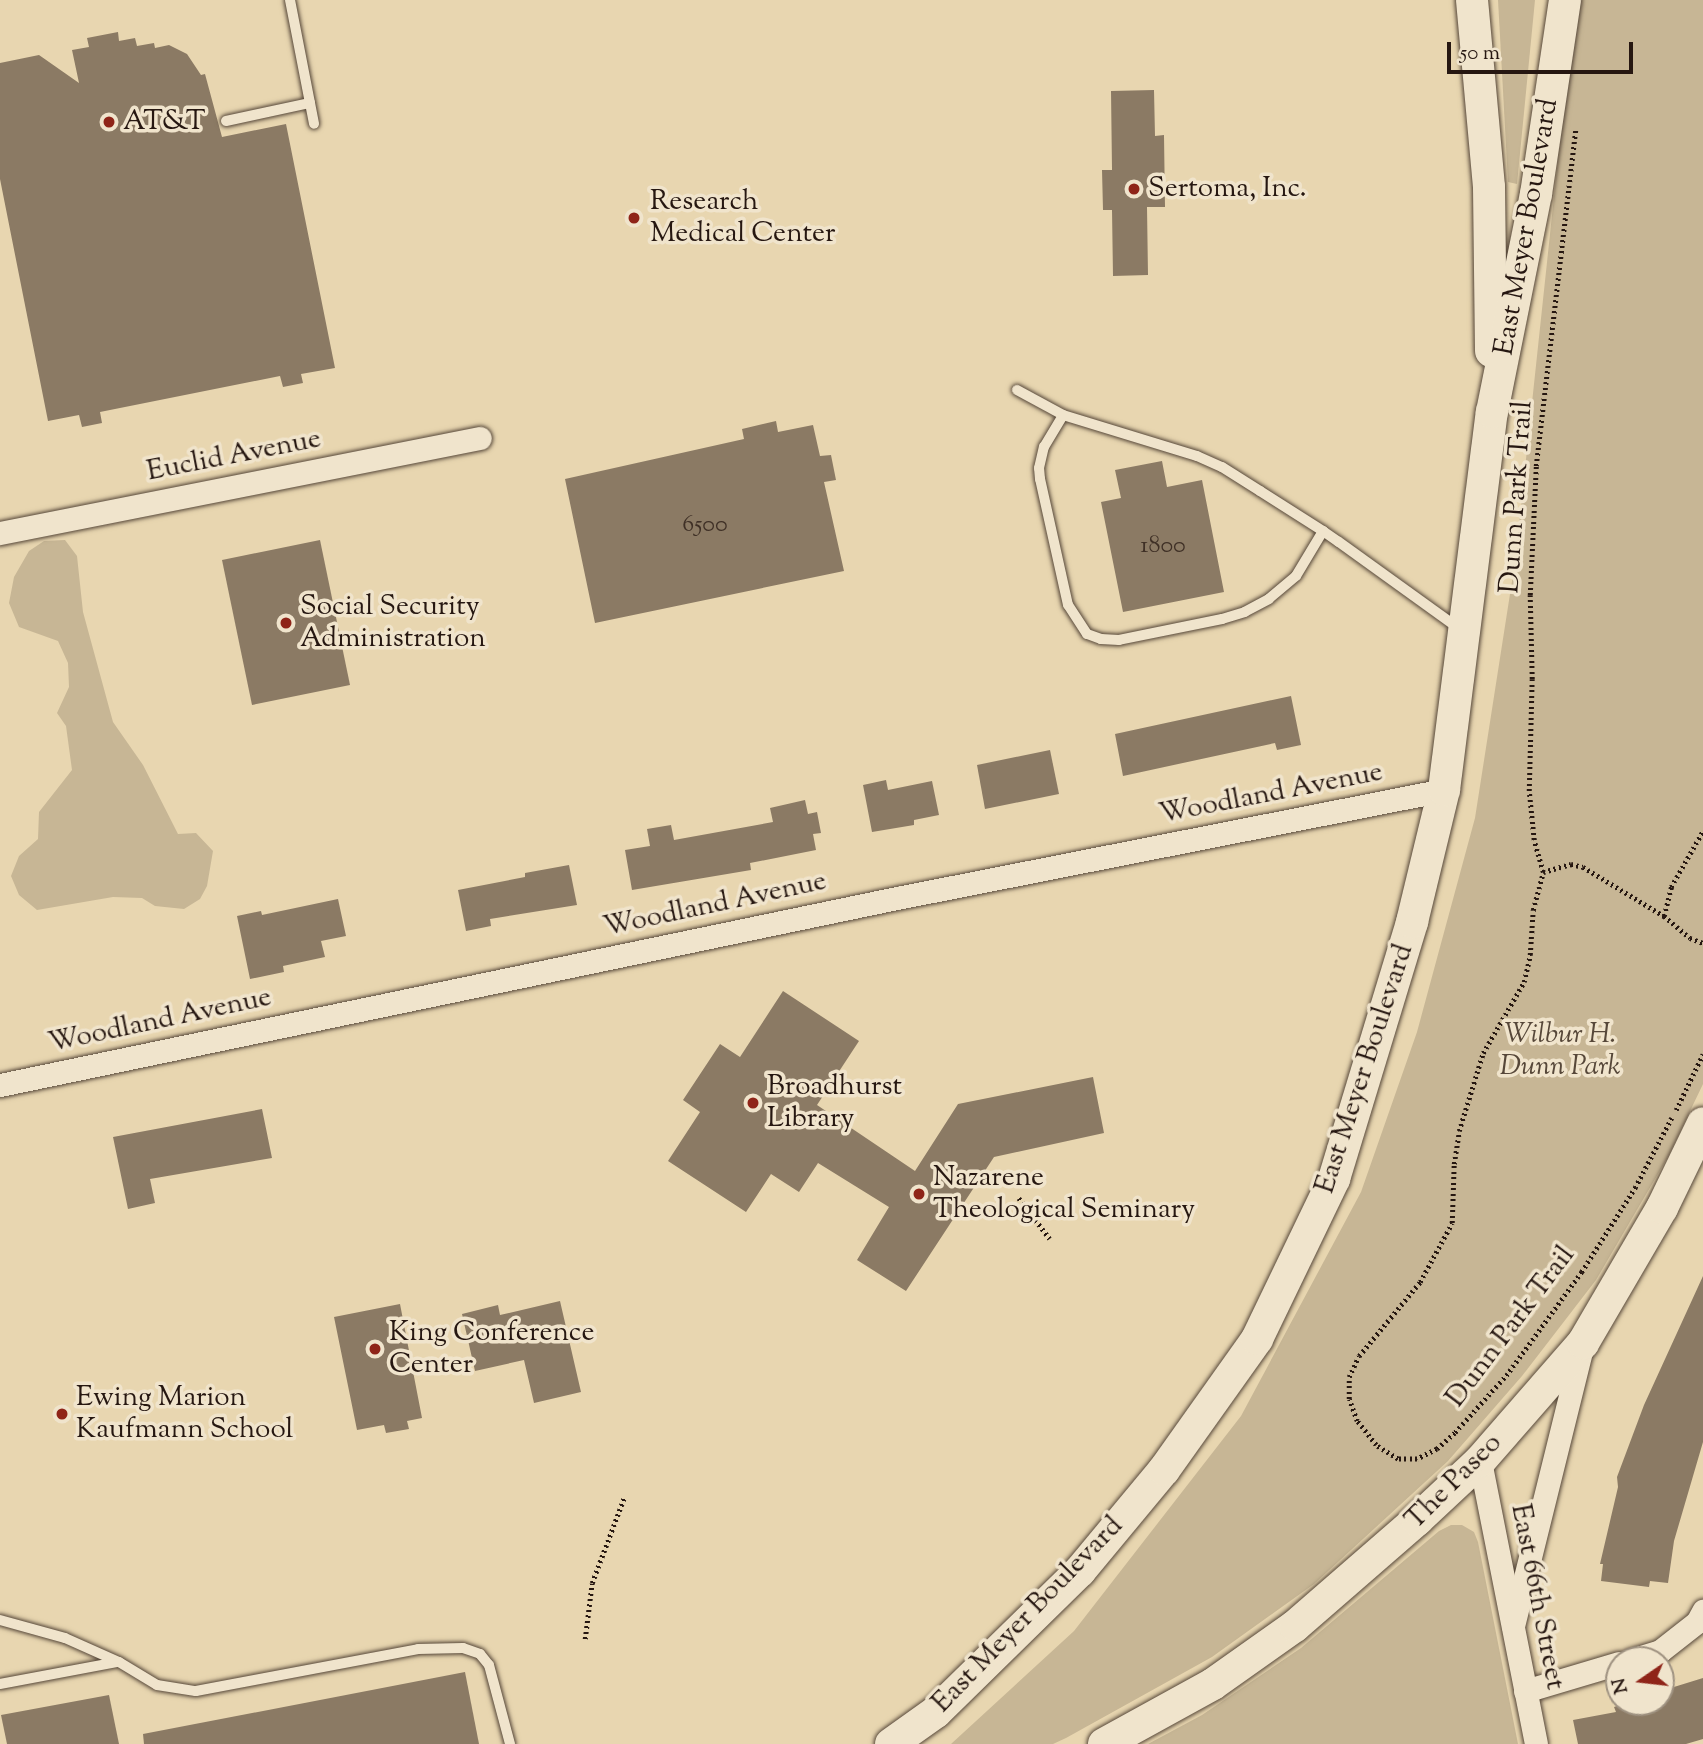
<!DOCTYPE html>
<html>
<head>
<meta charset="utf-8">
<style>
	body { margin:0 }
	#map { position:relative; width:1703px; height:1744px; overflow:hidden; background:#e8d6b0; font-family:"Sorts Mill Goudy",serif }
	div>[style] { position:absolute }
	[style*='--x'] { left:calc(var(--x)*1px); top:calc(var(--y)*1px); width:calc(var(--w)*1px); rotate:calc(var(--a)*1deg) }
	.green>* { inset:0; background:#c7b695 }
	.building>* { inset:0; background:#8b7a64 }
	.path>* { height:4.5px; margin-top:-2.25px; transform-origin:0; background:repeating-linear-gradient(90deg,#261711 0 2px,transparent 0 5.5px) }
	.roads { filter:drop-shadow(0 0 2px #564739) drop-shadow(0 0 2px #564739) }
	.lane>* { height:10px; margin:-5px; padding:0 5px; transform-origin:5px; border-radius:5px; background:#f0e4cc }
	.street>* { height:23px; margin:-11.5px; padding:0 11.5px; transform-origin:11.5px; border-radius:11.5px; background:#f0e4cc }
	.secondary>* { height:32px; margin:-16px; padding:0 16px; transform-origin:16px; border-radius:16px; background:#f0e4cc }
	.dots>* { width:19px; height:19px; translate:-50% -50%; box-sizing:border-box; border:4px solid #f0e4cc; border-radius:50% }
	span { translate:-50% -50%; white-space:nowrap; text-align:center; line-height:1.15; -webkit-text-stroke:7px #f0e4cc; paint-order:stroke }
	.number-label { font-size:24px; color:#3f3026 }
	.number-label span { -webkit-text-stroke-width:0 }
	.poi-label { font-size:28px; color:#261711 }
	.left { translate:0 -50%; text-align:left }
	.street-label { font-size:28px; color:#261711 }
	.park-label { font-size:28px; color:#564739; font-style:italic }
	.north { position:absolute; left:1605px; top:1646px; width:70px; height:70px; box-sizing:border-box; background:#f0e4cc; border:2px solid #9f9281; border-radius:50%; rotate:256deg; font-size:19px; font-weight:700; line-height:28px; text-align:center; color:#261711 }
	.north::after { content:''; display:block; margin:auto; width:24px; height:32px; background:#8f2418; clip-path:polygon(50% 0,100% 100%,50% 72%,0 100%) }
	.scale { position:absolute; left:1447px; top:42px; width:186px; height:32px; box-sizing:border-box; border:4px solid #261711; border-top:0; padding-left:9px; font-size:21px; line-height:24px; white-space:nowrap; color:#261711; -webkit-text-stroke:5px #f0e4cc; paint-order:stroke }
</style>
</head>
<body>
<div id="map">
	<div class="green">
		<i style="clip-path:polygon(1498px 0,1535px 0,1517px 184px,1508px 182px)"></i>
		<i style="clip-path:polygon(1575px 0,1703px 0,1703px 1084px,1669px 1155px,1596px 1280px,1522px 1376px,1448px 1461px,1314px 1584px,1212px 1657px,1066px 1738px,1053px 1744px,951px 1744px,1074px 1631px,1241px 1416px,1361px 1192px,1417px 1032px,1475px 818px,1515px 562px)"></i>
		<i style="clip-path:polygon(65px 540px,77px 556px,83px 612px,113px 722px,143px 765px,178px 834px,196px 833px,213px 851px,207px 886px,200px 899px,184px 909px,155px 906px,142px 898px,113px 897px,37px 910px,19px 895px,11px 876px,19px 856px,38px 839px,39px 812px,72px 770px,66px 726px,57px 713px,69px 687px,68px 663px,58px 641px,19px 627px,9px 603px,14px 577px,29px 551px,44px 541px)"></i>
		<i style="clip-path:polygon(1451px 1525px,1462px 1525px,1474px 1532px,1478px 1542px,1518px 1744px,1148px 1744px,1202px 1715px,1301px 1648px,1439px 1531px)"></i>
	</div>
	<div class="building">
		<i style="clip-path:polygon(118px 32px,119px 41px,135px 38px,137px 46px,154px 43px,155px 48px,169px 45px,187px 54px,201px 75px,205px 74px,222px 137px,286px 124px,335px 368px,301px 374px,303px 383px,283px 387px,280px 376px,100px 412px,102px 423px,82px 427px,79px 415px,48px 421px,0 179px,0 63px,39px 55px,79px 83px,72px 50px,89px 47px,87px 38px)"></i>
		<i style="clip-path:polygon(1154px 90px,1155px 136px,1164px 135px,1165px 207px,1147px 207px,1148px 275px,1113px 276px,1112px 210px,1103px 210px,1102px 170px,1112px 170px,1111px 91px)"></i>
		<i style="clip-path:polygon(776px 421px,778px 432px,813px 425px,820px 456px,831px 455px,836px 480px,824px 482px,844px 571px,595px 623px,565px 479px,744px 439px,742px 429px)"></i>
		<i style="clip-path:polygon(1162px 461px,1167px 487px,1202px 480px,1224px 592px,1123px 612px,1101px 502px,1121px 498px,1115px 470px)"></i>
		<i style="clip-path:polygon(320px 540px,350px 685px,252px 705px,222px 560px)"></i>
		<i style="clip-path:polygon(1291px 696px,1301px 745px,1277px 750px,1275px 743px,1123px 776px,1115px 734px)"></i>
		<i style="clip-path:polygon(1050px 750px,1059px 794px,985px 809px,977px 765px)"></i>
		<i style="clip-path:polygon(886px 780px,888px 790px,932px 781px,939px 815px,914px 820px,914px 825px,872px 832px,863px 785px)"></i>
		<i style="clip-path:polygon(805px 800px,808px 814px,817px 812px,821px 833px,813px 834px,816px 850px,750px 863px,751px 870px,632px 890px,625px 850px,650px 846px,647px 829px,671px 825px,674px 840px,773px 822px,770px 808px)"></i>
		<i style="clip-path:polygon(569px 865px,577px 905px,490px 919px,491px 926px,466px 931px,458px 890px,525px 877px,525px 873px)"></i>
		<i style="clip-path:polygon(338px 899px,346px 936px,321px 941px,325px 957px,283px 966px,284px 972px,250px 979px,237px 916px,261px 911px,262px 915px)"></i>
		<i style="clip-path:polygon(783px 991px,859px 1041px,817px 1105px,915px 1171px,958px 1104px,1093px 1077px,1104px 1133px,994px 1157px,906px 1291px,857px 1260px,889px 1207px,818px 1163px,799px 1192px,771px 1174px,746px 1212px,668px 1161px,700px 1112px,683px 1100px,720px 1044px,740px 1057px)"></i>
		<i style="clip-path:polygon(262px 1109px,272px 1158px,150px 1179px,155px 1203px,128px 1209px,113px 1137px)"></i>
		<i style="clip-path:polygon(1703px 1276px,1703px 1442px,1674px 1541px,1668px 1583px,1650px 1581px,1649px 1587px,1601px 1581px,1603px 1564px,1600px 1564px,1618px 1487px,1617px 1477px,1644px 1405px)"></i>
		<i style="clip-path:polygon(560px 1301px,581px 1392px,534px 1403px,524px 1360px,475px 1371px,462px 1314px,498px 1305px,500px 1315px)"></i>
		<i style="clip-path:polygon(400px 1304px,422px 1418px,407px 1421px,409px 1429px,386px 1433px,384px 1425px,357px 1430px,334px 1317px)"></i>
		<i style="clip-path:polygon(465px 1672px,479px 1744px,144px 1744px,143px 1734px)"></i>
		<i style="clip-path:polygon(1703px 1678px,1703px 1739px,1686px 1744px,1578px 1744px,1573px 1720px,1616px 1712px,1614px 1707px,1630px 1702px,1661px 1702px,1661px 1691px)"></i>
		<i style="clip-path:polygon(109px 1695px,119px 1744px,7px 1744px,1px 1715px)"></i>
	</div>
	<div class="path">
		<i style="--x:1543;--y:872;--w:33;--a:-106"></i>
		<i style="--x:1534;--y:840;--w:49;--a:-95.8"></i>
		<i style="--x:1529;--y:791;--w:112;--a:-88.5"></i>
		<i style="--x:1532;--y:679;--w:84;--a:-91.4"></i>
		<i style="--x:1530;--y:595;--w:129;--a:-87.3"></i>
		<i style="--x:1536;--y:466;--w:340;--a:-83.3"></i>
		<i style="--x:1664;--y:916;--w:30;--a:-76"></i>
		<i style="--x:1671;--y:887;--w:64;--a:-60.3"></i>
		<i style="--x:1676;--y:1110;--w:62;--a:-64.3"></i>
		<i style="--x:1672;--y:1118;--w:78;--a:117.6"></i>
		<i style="--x:1636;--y:1187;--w:101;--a:122.4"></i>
		<i style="--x:1582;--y:1272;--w:126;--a:126"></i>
		<i style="--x:1508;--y:1374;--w:79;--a:131.9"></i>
		<i style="--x:1455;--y:1433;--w:24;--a:138"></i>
		<i style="--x:1437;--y:1449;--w:22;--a:153"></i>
		<i style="--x:1417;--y:1459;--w:19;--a:180"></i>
		<i style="--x:1398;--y:1459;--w:26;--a:-148"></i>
		<i style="--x:1376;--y:1445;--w:31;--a:-128"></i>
		<i style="--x:1357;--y:1421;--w:23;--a:-110"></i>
		<i style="--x:1349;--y:1399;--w:22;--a:-90"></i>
		<i style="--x:1349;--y:1377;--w:23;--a:-65"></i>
		<i style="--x:1359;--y:1356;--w:96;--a:-50.5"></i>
		<i style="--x:1420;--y:1282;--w:67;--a:-61.5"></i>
		<i style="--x:1452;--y:1223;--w:59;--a:-88.1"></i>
		<i style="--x:1454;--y:1164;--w:33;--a:-81"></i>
		<i style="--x:1459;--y:1131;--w:82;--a:-72.9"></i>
		<i style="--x:1483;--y:1053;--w:82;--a:-60"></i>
		<i style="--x:1524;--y:982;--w:28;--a:-77"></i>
		<i style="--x:1530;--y:955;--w:45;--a:-86.2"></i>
		<i style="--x:1533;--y:910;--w:39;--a:-75"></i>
		<i style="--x:1543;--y:872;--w:29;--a:-16"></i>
		<i style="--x:1571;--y:864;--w:12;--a:14"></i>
		<i style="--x:1583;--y:867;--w:95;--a:31.2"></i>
		<i style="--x:1664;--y:916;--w:34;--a:40"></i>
		<i style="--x:1690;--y:938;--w:14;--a:21"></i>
		<i style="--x:1019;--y:1198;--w:51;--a:52.9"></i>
		<i style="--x:585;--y:1639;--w:56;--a:-82.9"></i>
		<i style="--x:592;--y:1583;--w:91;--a:-69.4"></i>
	</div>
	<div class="roads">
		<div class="lane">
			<i style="--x:290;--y:0;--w:126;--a:79"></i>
			<i style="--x:226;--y:121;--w:86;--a:-12.1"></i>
			<i style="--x:1017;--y:390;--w:52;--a:28.5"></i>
			<i style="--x:1323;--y:531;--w:52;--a:121"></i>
			<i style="--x:1296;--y:576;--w:35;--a:140"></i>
			<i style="--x:1269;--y:599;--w:27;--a:152"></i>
			<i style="--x:1245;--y:612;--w:24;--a:163"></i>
			<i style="--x:1222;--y:619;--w:105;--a:168.5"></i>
			<i style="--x:1119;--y:640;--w:18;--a:-177"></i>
			<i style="--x:1101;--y:639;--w:15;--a:-160"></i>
			<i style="--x:1087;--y:634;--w:35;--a:-123"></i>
			<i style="--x:1068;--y:605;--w:129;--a:-102.5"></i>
			<i style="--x:1040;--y:479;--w:11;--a:-95"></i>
			<i style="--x:1039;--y:468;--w:22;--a:-77"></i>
			<i style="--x:1044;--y:447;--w:37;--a:-59"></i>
			<i style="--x:1063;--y:415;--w:140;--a:17"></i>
			<i style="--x:1197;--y:456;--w:27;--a:24"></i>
			<i style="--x:1222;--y:467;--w:45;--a:32.3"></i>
			<i style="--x:1260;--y:491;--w:75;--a:32.4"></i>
			<i style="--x:1323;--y:531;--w:19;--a:35"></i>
			<i style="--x:1339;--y:542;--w:150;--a:35.8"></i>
			<i style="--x:0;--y:1620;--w:67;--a:15.5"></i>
			<i style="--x:65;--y:1638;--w:59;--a:24"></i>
			<i style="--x:119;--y:1662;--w:44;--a:31.2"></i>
			<i style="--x:157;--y:1685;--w:39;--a:9"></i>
			<i style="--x:196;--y:1691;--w:226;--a:-10.7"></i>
			<i style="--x:418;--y:1649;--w:45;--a:-1.3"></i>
			<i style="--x:463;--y:1648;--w:18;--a:19"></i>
			<i style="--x:480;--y:1654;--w:14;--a:51"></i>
			<i style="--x:489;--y:1665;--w:82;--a:75.1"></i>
			<i style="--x:0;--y:1684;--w:120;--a:-10.6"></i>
		</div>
		<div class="street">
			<i style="--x:0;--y:533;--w:489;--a:-11.2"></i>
			<i style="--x:0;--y:1085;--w:916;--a:-11.78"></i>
			<i style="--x:897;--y:898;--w:558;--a:-11.17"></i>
			<i style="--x:1480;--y:1461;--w:288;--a:78.8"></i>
			<i style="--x:1513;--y:1626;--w:287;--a:-76.1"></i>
			<i style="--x:1631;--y:1660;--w:30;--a:-17"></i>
			<i style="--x:1660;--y:1651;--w:47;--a:-38.1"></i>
			<i style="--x:1697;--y:1622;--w:13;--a:-61"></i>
			<i style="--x:1525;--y:1691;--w:98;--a:-16.6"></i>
		</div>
		<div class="secondary">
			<i style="--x:1472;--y:0;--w:188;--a:84.8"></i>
			<i style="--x:1489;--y:187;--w:164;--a:89.3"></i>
			<i style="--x:891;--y:1744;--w:55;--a:-35.4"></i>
			<i style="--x:936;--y:1712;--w:202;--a:-44.4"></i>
			<i style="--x:1080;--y:1571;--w:131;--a:-50.3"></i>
			<i style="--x:1164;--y:1470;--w:161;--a:-54.6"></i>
			<i style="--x:1257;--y:1339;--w:178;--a:-64.3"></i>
			<i style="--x:1334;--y:1179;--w:269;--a:-73.1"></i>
			<i style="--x:1412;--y:922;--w:136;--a:-76.4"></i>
			<i style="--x:1444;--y:790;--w:381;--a:-82.8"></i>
			<i style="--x:1492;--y:412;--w:222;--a:-78.6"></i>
			<i style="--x:1536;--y:194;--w:196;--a:-81.5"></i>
			<i style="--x:1104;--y:1744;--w:124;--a:-28.8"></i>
			<i style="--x:1213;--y:1684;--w:100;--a:-35.3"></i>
			<i style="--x:1295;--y:1626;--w:162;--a:-41"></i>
			<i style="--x:1417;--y:1520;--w:86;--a:-43.1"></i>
			<i style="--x:1480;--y:1461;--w:157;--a:-48.9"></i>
			<i style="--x:1583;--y:1343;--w:156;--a:-59.7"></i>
			<i style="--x:1662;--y:1208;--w:94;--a:-64.2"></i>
		</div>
	</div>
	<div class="dots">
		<i style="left:109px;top:122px;background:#8f2418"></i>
		<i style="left:1134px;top:189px;background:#8f2418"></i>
		<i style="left:634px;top:218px;background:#8f2418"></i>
		<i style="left:286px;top:623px;background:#8f2418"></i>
		<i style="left:753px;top:1103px;background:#8f2418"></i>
		<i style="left:919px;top:1194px;background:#8f2418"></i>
		<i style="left:375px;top:1349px;background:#8f2418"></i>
		<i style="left:62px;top:1414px;background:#8f2418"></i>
	</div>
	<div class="number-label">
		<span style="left:705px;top:526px">6500</span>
		<span style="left:1163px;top:547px">1800</span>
	</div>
	<div class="poi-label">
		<span class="left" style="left:123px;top:122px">AT&amp;T</span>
		<span class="left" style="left:1148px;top:189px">Sertoma, Inc.</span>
		<span class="left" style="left:650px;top:218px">Research<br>Medical Center</span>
		<span class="left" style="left:300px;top:623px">Social Security<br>Administration</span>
		<span class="left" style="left:767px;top:1103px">Broadhurst<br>Library</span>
		<span class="left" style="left:933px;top:1194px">Nazarene<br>Theological Seminary</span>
		<span class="left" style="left:389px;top:1349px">King Conference<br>Center</span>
		<span class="left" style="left:76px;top:1414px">Ewing Marion<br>Kaufmann School</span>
	</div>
	<div class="street-label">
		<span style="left:1527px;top:227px;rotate:-80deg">East Meyer Boulevard</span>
		<span style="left:234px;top:456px;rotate:-11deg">Euclid Avenue</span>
		<span style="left:1517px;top:497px;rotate:-86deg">Dunn Park Trail</span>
		<span style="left:1271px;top:794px;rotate:-11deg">Woodland Avenue</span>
		<span style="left:715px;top:905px;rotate:-12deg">Woodland Avenue</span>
		<span style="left:160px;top:1021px;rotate:-12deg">Woodland Avenue</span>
		<span style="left:1365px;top:1069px;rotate:-72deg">East Meyer Boulevard</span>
		<span style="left:1511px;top:1327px;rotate:-53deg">Dunn Park Trail</span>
		<span style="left:1454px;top:1482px;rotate:-45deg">The Paseo</span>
		<span style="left:1537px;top:1597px;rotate:79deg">East 66th Street</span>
		<span style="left:1028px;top:1615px;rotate:-46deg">East Meyer Boulevard</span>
	</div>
	<div class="park-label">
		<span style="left:1560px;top:1051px">Wilbur H.<br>Dunn Park</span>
	</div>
	<div class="north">N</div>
	<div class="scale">50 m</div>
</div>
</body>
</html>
